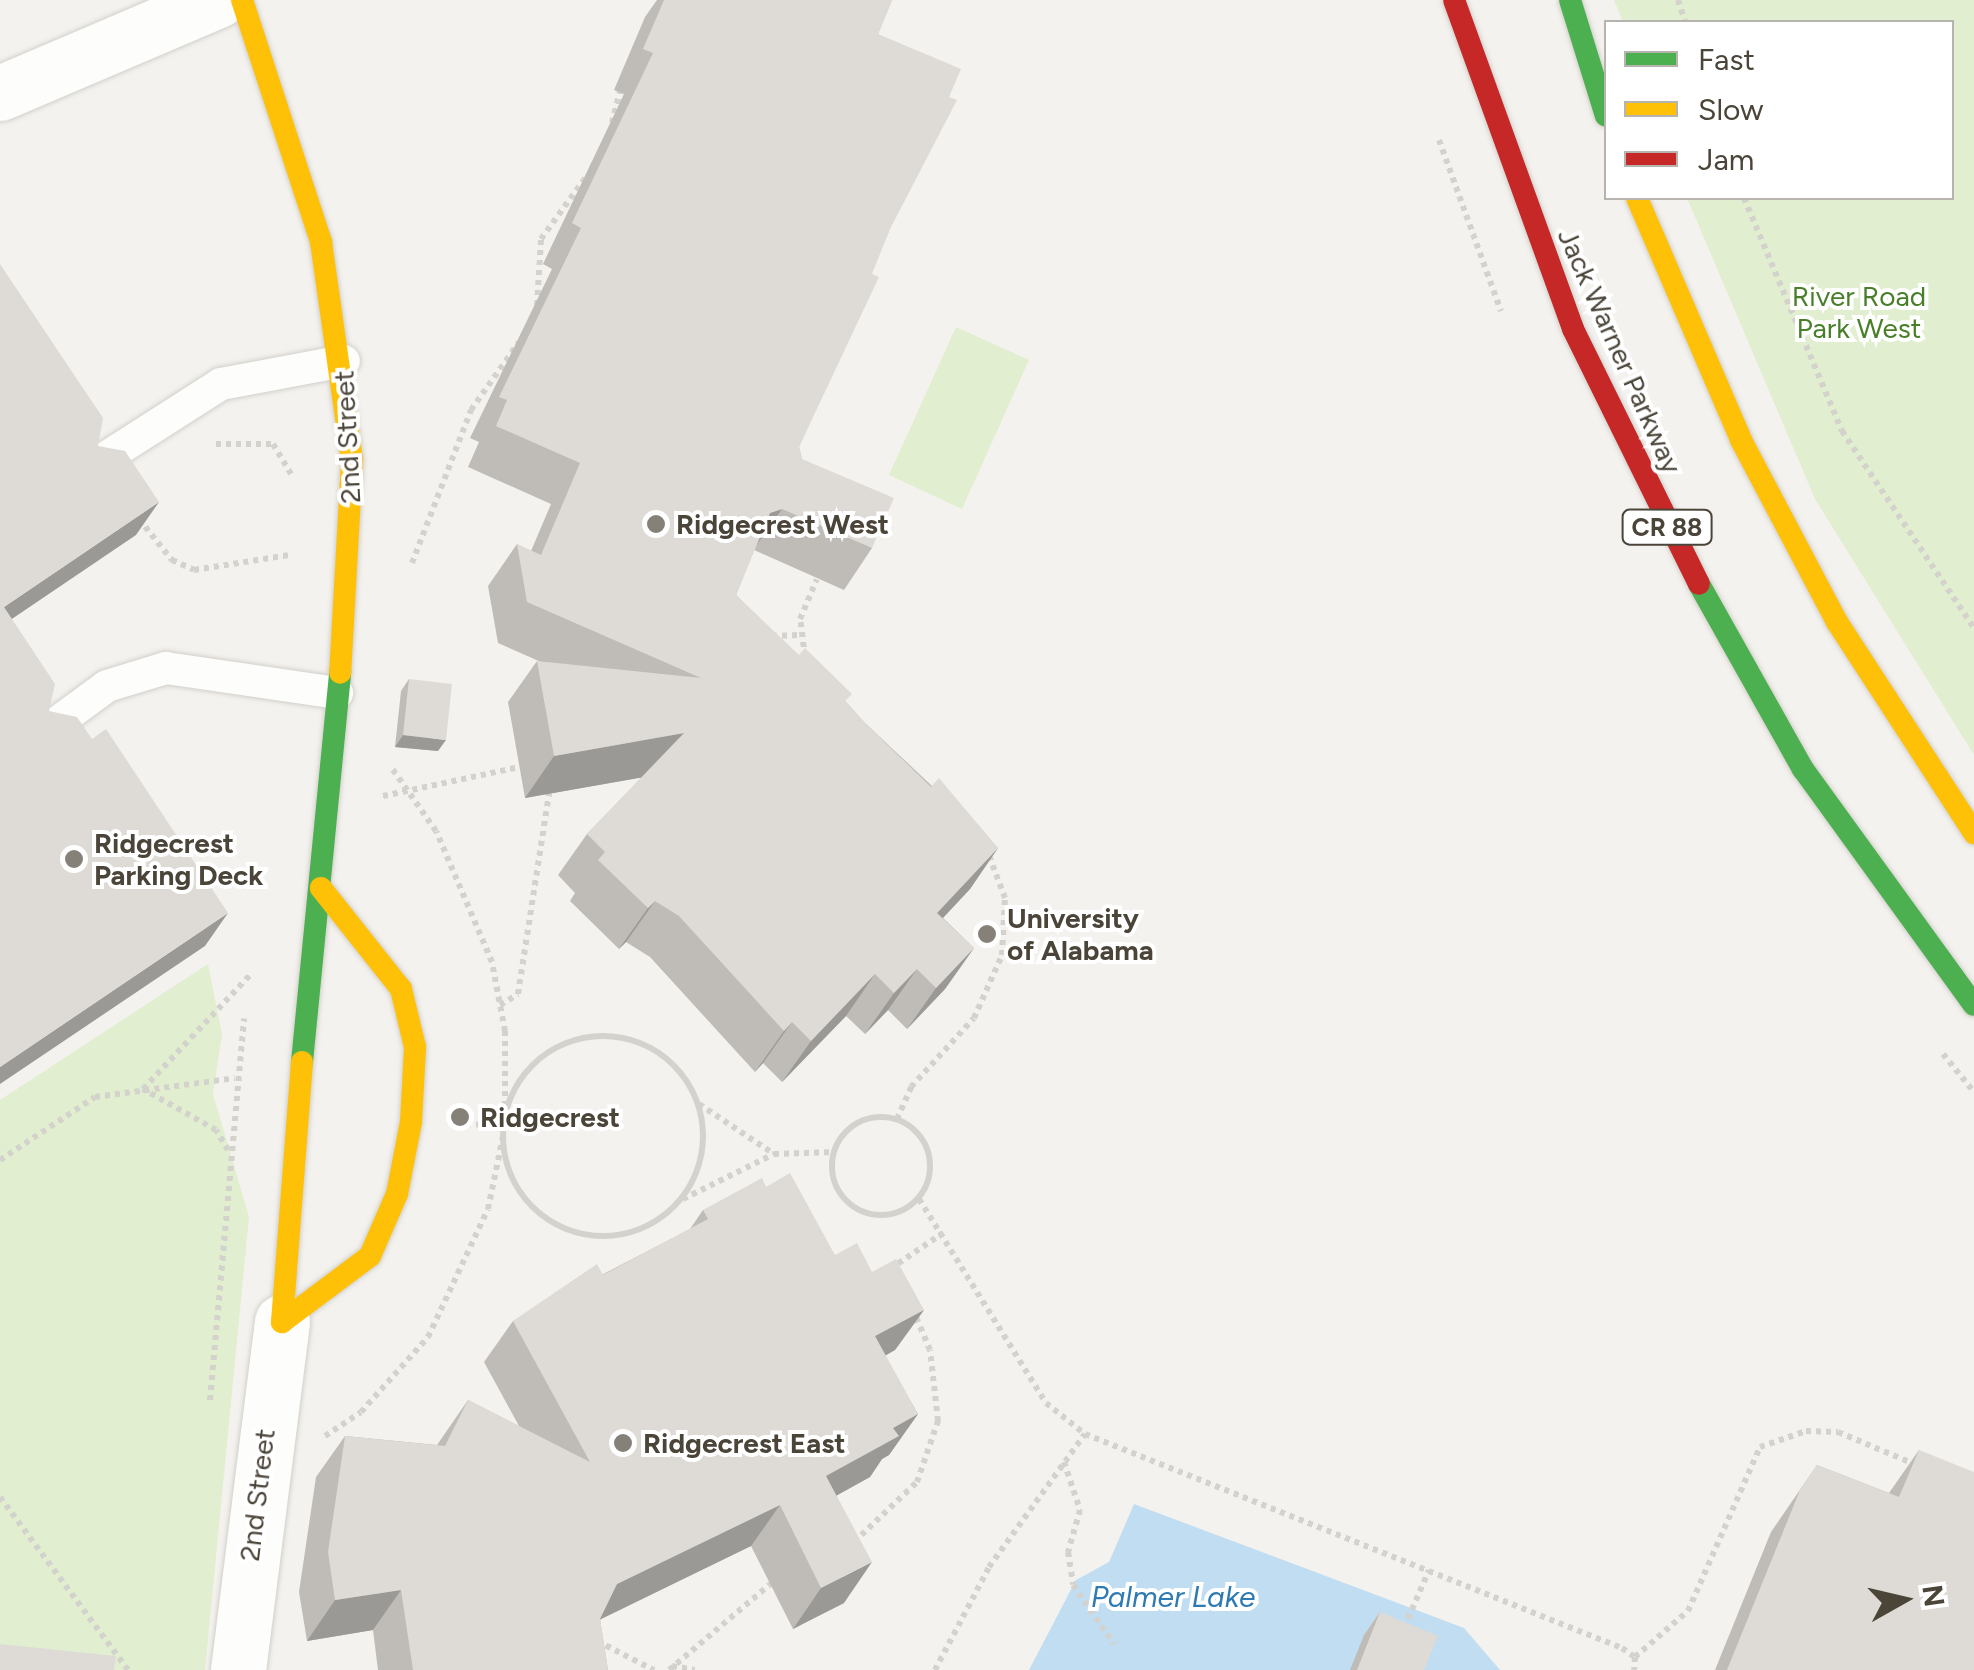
<!DOCTYPE html>
<html>
<head>
<meta charset="utf-8">
<style>
	body { margin:0 }
	#map { position:relative; width:1974px; height:1670px; overflow:hidden; background:#f4f2ee; font-family:Figtree,sans-serif }
	div>[style] { position:absolute }
	[style*='--x'] { left:calc(var(--x)*1px); top:calc(var(--y)*1px); width:calc(var(--w)*1px); rotate:calc(var(--a)*1deg) }
	.green>* { inset:0; background:#e1eecf }
	.water>* { inset:0; background:#c0ddf1 }
	.path>* { height:6px; margin-top:-3px; transform-origin:0; background:repeating-linear-gradient(90deg,#d3d2cc 0 5px,transparent 0 10px) }
	.path>.ring { margin:-3px; padding:0; box-sizing:content-box; background:none; border:6px solid #d3d2cc; border-radius:50% }
	.roads { filter:drop-shadow(0 0 2px #d2d0cb) drop-shadow(0 0 2px #d2d0cb) }
	.lane>* { height:32px; margin:-16px; padding:0 16px; transform-origin:16px; border-radius:16px; background:#fdfdfc }
	.street>* { height:55px; margin:-27.5px; padding:0 27.5px; transform-origin:27.5px; border-radius:27.5px; background:#fdfdfc }
	.fast>* { height:22px; margin:-11px; padding:0 11px; transform-origin:11px; border-radius:11px; background:#4caf50 }
	.slow>* { height:22px; margin:-11px; padding:0 11px; transform-origin:11px; border-radius:11px; background:#ffc107 }
	.jam>* { height:22px; margin:-11px; padding:0 11px; transform-origin:11px; border-radius:11px; background:#c62828 }
	.wall>* { inset:0; background:#bfbcb8 }
	.shaded-wall>* { inset:0; background:#9b9996 }
	.building>* { inset:0; background:#dedbd6 }
	.dots>* { width:28px; height:28px; translate:-50% -50%; box-sizing:border-box; border:5px solid #fff; border-radius:50% }
	span { translate:-50% -50%; white-space:nowrap; text-align:center; line-height:1.15; -webkit-text-stroke:8px #fff; paint-order:stroke }
	.shield-label span { padding:2px 8px; background:#fff; border:2px solid; border-radius:8px; -webkit-text-stroke-width:0 }
	.shield-label { font-size:25px; color:#4b4439; font-weight:700 }
	.park-label { font-size:28px; color:#4a7f2a }
	.street-label { font-size:28px; color:#4b4439 }
	.poi-label { font-size:28px; color:#4b4439; font-weight:700 }
	.left { translate:0 -50%; text-align:left }
	.water-label { font-size:30px; color:#2e7ab2; font-style:italic }
	.legend { position:absolute; left:1604px; top:20px; width:350px; height:180px; box-sizing:border-box; background:#fff; border:2px solid #b7b4b0; margin:0; padding:12px 18px; list-style:none; font-size:30px; color:#4b4439 }
	.legend li { display:flex; align-items:center; gap:20px; height:50px }
	.legend b { width:50px; border:2px solid #b7b4b0 }
	.north { position:absolute; left:1854px; top:1550px; width:100px; height:100px; -webkit-text-stroke:8px #fff; paint-order:stroke; rotate:82deg; font-size:28px; font-weight:700; line-height:40px; text-align:center; color:#4b4439 }
	.north::after { content:''; display:block; margin:auto; width:35px; height:45px; background:#4b4439; clip-path:polygon(50% 0,100% 100%,50% 72%,0 100%) }
</style>
</head>
<body>
<div id="map">
	<div class="green">
		<i style="clip-path:polygon(1614px 0,1974px 0,1974px 755px,1815px 499px,1687px 198px,1952px 198px,1952px 22px,1623px 22px)"></i>
		<i style="clip-path:polygon(956px 327px,1029px 360px,962px 509px,889px 475px)"></i>
		<i style="clip-path:polygon(208px 964px,222px 1034px,213px 1094px,249px 1217px,205px 1670px,0 1670px,0 1100px)"></i>
	</div>
	<div class="water">
		<i style="clip-path:polygon(1134px 1504px,1464px 1628px,1500px 1670px,1029px 1670px,1076px 1580px,1109px 1562px)"></i>
	</div>
	<div class="path">
		<i style="--x:1678;--y:0;--w:23;--a:72"></i>
		<i style="--x:612;--y:123;--w:38;--a:-76"></i>
		<i style="--x:1439;--y:140;--w:182;--a:70.1"></i>
		<i style="--x:1744;--y:198;--w:253;--a:67.2"></i>
		<i style="--x:1842;--y:431;--w:237;--a:56.2"></i>
		<i style="--x:537;--y:305;--w:66;--a:-86.5"></i>
		<i style="--x:541;--y:239;--w:80;--a:-54.1"></i>
		<i style="--x:216;--y:444;--w:57;--a:0"></i>
		<i style="--x:273;--y:444;--w:35;--a:59"></i>
		<i style="--x:139;--y:519;--w:53;--a:51.2"></i>
		<i style="--x:172;--y:560;--w:24;--a:24"></i>
		<i style="--x:194;--y:570;--w:96;--a:-9"></i>
		<i style="--x:412;--y:563;--w:164;--a:-68.9"></i>
		<i style="--x:471;--y:410;--w:83;--a:-54.8"></i>
		<i style="--x:772;--y:636;--w:28;--a:-2"></i>
		<i style="--x:805;--y:657;--w:38;--a:-97"></i>
		<i style="--x:800;--y:619;--w:43;--a:-67"></i>
		<i style="--x:383;--y:796;--w:139;--a:-12"></i>
		<i style="--x:500;--y:1005;--w:21;--a:-31"></i>
		<i style="--x:518;--y:994;--w:203;--a:-81.2"></i>
		<i class="ring" style="left:503px;top:1036px;width:194px;height:194px"></i>
		<i style="--x:1943;--y:1054;--w:49;--a:50.8"></i>
		<i style="--x:699;--y:1104;--w:90;--a:33.7"></i>
		<i style="--x:774;--y:1154;--w:60;--a:-1.9"></i>
		<i class="ring" style="left:832px;top:1117px;width:92px;height:92px"></i>
		<i style="--x:897;--y:1119;--w:35;--a:-66"></i>
		<i style="--x:911;--y:1087;--w:93;--a:-47.6"></i>
		<i style="--x:974;--y:1018;--w:69;--a:-66"></i>
		<i style="--x:1002;--y:955;--w:57;--a:-87"></i>
		<i style="--x:1005;--y:898;--w:48;--a:-110.7"></i>
		<i style="--x:466;--y:1124;--w:39;--a:3"></i>
		<i style="--x:228;--y:1150;--w:23;--a:-121"></i>
		<i style="--x:216;--y:1130;--w:84;--a:-150.7"></i>
		<i style="--x:143;--y:1089;--w:156;--a:-46.8"></i>
		<i style="--x:0;--y:1160;--w:114;--a:-33.6"></i>
		<i style="--x:95;--y:1097;--w:141;--a:-7.7"></i>
		<i style="--x:683;--y:1199;--w:102;--a:-26.3"></i>
		<i style="--x:919;--y:1199;--w:240;--a:58.1"></i>
		<i style="--x:1046;--y:1403;--w:50;--a:38.5"></i>
		<i style="--x:890;--y:1269;--w:64;--a:-34.2"></i>
		<i style="--x:210;--y:1400;--w:383;--a:-84.9"></i>
		<i style="--x:325;--y:1436;--w:43;--a:-33.7"></i>
		<i style="--x:361;--y:1412;--w:101;--a:-48.2"></i>
		<i style="--x:428;--y:1337;--w:141;--a:-64.9"></i>
		<i style="--x:488;--y:1209;--w:85;--a:-78.4"></i>
		<i style="--x:505;--y:1126;--w:95;--a:-90"></i>
		<i style="--x:505;--y:1031;--w:70;--a:-100.7"></i>
		<i style="--x:492;--y:962;--w:142;--a:-113.1"></i>
		<i style="--x:436;--y:831;--w:78;--a:-125.1"></i>
		<i style="--x:1064;--y:1462;--w:51;--a:71.6"></i>
		<i style="--x:1080;--y:1510;--w:44;--a:105.9"></i>
		<i style="--x:1068;--y:1552;--w:33;--a:81"></i>
		<i style="--x:1073;--y:1585;--w:72;--a:55.2"></i>
		<i style="--x:0;--y:1497;--w:215;--a:53.5"></i>
		<i style="--x:854;--y:1542;--w:87;--a:-43.6"></i>
		<i style="--x:917;--y:1482;--w:65;--a:-71"></i>
		<i style="--x:938;--y:1421;--w:71;--a:-96.4"></i>
		<i style="--x:930;--y:1350;--w:38;--a:-113"></i>
		<i style="--x:1404;--y:1628;--w:63;--a:-66.7"></i>
		<i style="--x:597;--y:1641;--w:64;--a:27"></i>
		<i style="--x:1635;--y:1657;--w:70;--a:-41"></i>
		<i style="--x:1688;--y:1611;--w:179;--a:-66.3"></i>
		<i style="--x:1760;--y:1447;--w:49;--a:-19.2"></i>
		<i style="--x:1806;--y:1431;--w:32;--a:2"></i>
		<i style="--x:1838;--y:1432;--w:82;--a:22.8"></i>
		<i style="--x:672;--y:1666;--w:23;--a:10"></i>
		<i style="--x:669;--y:1670;--w:139;--a:-40.3"></i>
		<i style="--x:935;--y:1670;--w:116;--a:-62.3"></i>
		<i style="--x:989;--y:1567;--w:164;--a:-54.2"></i>
		<i style="--x:1085;--y:1434;--w:578;--a:21.73"></i>
		<i style="--x:1622;--y:1648;--w:16;--a:35"></i>
		<i style="--x:1635;--y:1657;--w:13;--a:94"></i>
	</div>
	<div class="roads">
		<div class="lane">
			<i style="--x:91;--y:467;--w:154;--a:-32.6"></i>
			<i style="--x:221;--y:384;--w:125;--a:-10.6"></i>
			<i style="--x:43;--y:733;--w:79;--a:-36.3"></i>
			<i style="--x:107;--y:686;--w:62;--a:-17"></i>
			<i style="--x:166;--y:668;--w:173;--a:8.3"></i>
		</div>
		<div class="street">
			<i style="--x:0;--y:93;--w:237;--a:-23.1"></i>
			<i style="--x:238;--y:1670;--w:351;--a:-82.8"></i>
		</div>
		<div class="fast">
			<i style="--x:1570;--y:0;--w:121;--a:72.8"></i>
			<i style="--x:1699;--y:584;--w:212;--a:60.7"></i>
			<i style="--x:1803;--y:769;--w:291;--a:54.1"></i>
			<i style="--x:302;--y:1062;--w:391;--a:-84.4"></i>
		</div>
		<div class="slow">
			<i style="--x:242;--y:0;--w:255;--a:71.9"></i>
			<i style="--x:321;--y:242;--w:221;--a:81.9"></i>
			<i style="--x:352;--y:461;--w:212;--a:93.2"></i>
			<i style="--x:1637;--y:198;--w:263;--a:66.7"></i>
			<i style="--x:1741;--y:440;--w:206;--a:62.2"></i>
			<i style="--x:1837;--y:622;--w:252;--a:57"></i>
			<i style="--x:302;--y:1062;--w:261;--a:94.4"></i>
			<i style="--x:282;--y:1322;--w:110;--a:-36.9"></i>
			<i style="--x:370;--y:1256;--w:68;--a:-66.5"></i>
			<i style="--x:397;--y:1194;--w:73;--a:-79"></i>
			<i style="--x:411;--y:1122;--w:75;--a:-86.9"></i>
			<i style="--x:415;--y:1047;--w:60;--a:-103.6"></i>
			<i style="--x:401;--y:989;--w:129;--a:-128.4"></i>
		</div>
		<div class="jam">
			<i style="--x:1454;--y:0;--w:350;--a:70.1"></i>
			<i style="--x:1573;--y:329;--w:284;--a:63.7"></i>
		</div>
	</div>
	<div class="wall">
		<i style="clip-path:polygon(657px 0,892px 0,878px 34px,889px 231px,799px 447px,802px 459px,872px 548px,844px 590px,754px 550px,736px 595px,846px 702px,864px 722px,998px 848px,970px 889px,943px 918px,974px 948px,945px 989px,907px 1029px,888px 1010px,865px 1034px,846px 1016px,782px 1082px,763px 1063px,755px 1072px,650px 957px,626px 942px,619px 949px,570px 901px,575px 893px,558px 875px,587px 834px,642px 777px,525px 798px,508px 702px,537px 661px,541px 662px,498px 643px,488px 586px,517px 544px,531px 551px,551px 504px,468px 467px,479px 442px,470px 438px,552px 269px,543px 264px,624px 94px,614px 90px,645px 17px)"></i>
		<i style="clip-path:polygon(409px 679px,438px 751px,395px 747px,401px 691px)"></i>
		<i style="clip-path:polygon(766px 1187px,835px 1255px,872px 1272px,924px 1310px,895px 1350px,885px 1356px,918px 1414px,889px 1455px,882px 1459px,870px 1477px,837px 1495px,844px 1603px,793px 1629px,751px 1546px,600px 1619px,608px 1670px,378px 1670px,373px 1630px,307px 1641px,299px 1592px,316px 1477px,345px 1436px,437px 1445px,468px 1400px,519px 1426px,484px 1362px,513px 1321px,690px 1229px,703px 1210px)"></i>
		<i style="clip-path:polygon(1919px 1450px,1974px 1670px,1715px 1670px,1771px 1532px,1817px 1465px,1889px 1493px)"></i>
		<i style="clip-path:polygon(1380px 1612px,1424px 1670px,1350px 1670px,1364px 1635px)"></i>
	</div>
	<div class="shaded-wall">
		<i style="clip-path:polygon(159px 502px,136px 535px,0 627px,4px 607px)"></i>
		<i style="clip-path:polygon(782px 509px,753px 550px,770px 513px)"></i>
		<i style="clip-path:polygon(684px 733px,656px 775px,525px 798px,554px 756px)"></i>
		<i style="clip-path:polygon(403px 735px,446px 740px,438px 751px,395px 747px)"></i>
		<i style="clip-path:polygon(998px 848px,970px 889px,909px 954px,937px 913px)"></i>
		<i style="clip-path:polygon(655px 901px,626px 942px,619px 949px,648px 908px)"></i>
		<i style="clip-path:polygon(228px 913px,205px 946px,0 1084px,0 1067px)"></i>
		<i style="clip-path:polygon(974px 948px,945px 989px,907px 1029px,936px 988px)"></i>
		<i style="clip-path:polygon(917px 969px,888px 1010px,865px 1034px,894px 993px)"></i>
		<i style="clip-path:polygon(875px 974px,846px 1016px,782px 1082px,811px 1041px)"></i>
		<i style="clip-path:polygon(792px 1022px,763px 1063px,755px 1072px,784px 1031px)"></i>
		<i style="clip-path:polygon(924px 1310px,895px 1350px,846px 1377px,875px 1336px)"></i>
		<i style="clip-path:polygon(918px 1414px,889px 1455px,882px 1459px,870px 1477px,798px 1517px,826px 1476px,893px 1428px)"></i>
		<i style="clip-path:polygon(780px 1505px,751px 1546px,589px 1625px,617px 1584px)"></i>
		<i style="clip-path:polygon(872px 1562px,844px 1603px,793px 1629px,821px 1588px)"></i>
		<i style="clip-path:polygon(401px 1590px,373px 1630px,307px 1641px,335px 1600px)"></i>
	</div>
	<div class="building">
		<i style="clip-path:polygon(664px 0,892px 0,878px 34px,961px 69px,949px 97px,957px 100px,889px 231px,872px 274px,879px 277px,799px 447px,802px 459px,894px 498px,872px 548px,782px 509px,770px 513px,736px 595px,799px 655px,805px 648px,852px 694px,845px 701px,864px 722px,931px 787px,939px 778px,998px 848px,937px 913px,974px 948px,936px 988px,917px 969px,894px 993px,875px 974px,811px 1041px,792px 1022px,784px 1031px,679px 916px,655px 901px,648px 908px,598px 860px,605px 852px,587px 834px,684px 733px,554px 756px,537px 661px,701px 678px,527px 602px,517px 544px,541px 555px,580px 463px,496px 426px,507px 400px,499px 397px,581px 228px,572px 223px,653px 53px,643px 49px)"></i>
		<i style="clip-path:polygon(0 264px,103px 418px,98px 446px,125px 451px,159px 502px,4px 607px,55px 684px,49px 711px,77px 717px,92px 739px,106px 729px,228px 913px,0 1067px)"></i>
		<i style="clip-path:polygon(409px 679px,452px 684px,446px 740px,403px 735px)"></i>
		<i style="clip-path:polygon(790px 1173px,835px 1255px,857px 1243px,872px 1272px,896px 1259px,924px 1310px,875px 1336px,918px 1414px,893px 1428px,899px 1436px,826px 1476px,872px 1562px,821px 1588px,780px 1505px,617px 1584px,600px 1619px,608px 1670px,413px 1670px,401px 1590px,335px 1600px,328px 1552px,345px 1436px,445px 1446px,468px 1400px,590px 1462px,513px 1321px,597px 1264px,603px 1275px,708px 1219px,703px 1210px,762px 1178px,766px 1187px)"></i>
		<i style="clip-path:polygon(1919px 1450px,1974px 1472px,1974px 1670px,1727px 1670px,1800px 1490px,1817px 1465px,1899px 1497px)"></i>
		<i style="clip-path:polygon(1380px 1612px,1438px 1636px,1424px 1670px,1357px 1670px)"></i>
		<i style="clip-path:polygon(0 1644px,116px 1656px,114px 1670px,0 1670px)"></i>
	</div>
	<div class="dots">
		<i style="left:656px;top:524px;background:#868178"></i>
		<i style="left:74px;top:859px;background:#868178"></i>
		<i style="left:987px;top:934px;background:#868178"></i>
		<i style="left:460px;top:1117px;background:#868178"></i>
		<i style="left:623px;top:1443px;background:#868178"></i>
	</div>
	<div class="shield-label">
		<span style="left:1667px;top:527px">CR 88</span>
	</div>
	<div class="park-label">
		<span style="left:1859px;top:312px">River Road<br>Park West</span>
	</div>
	<div class="street-label">
		<span style="left:1620px;top:351px;rotate:66deg">Jack Warner Parkway</span>
		<span style="left:347px;top:437px;rotate:-93deg">2nd Street</span>
		<span style="left:257px;top:1495px;rotate:-83deg">2nd Street</span>
	</div>
	<div class="poi-label">
		<span class="left" style="left:676px;top:524px">Ridgecrest West</span>
		<span class="left" style="left:94px;top:859px">Ridgecrest<br>Parking Deck</span>
		<span class="left" style="left:1007px;top:934px">University<br>of Alabama</span>
		<span class="left" style="left:480px;top:1117px">Ridgecrest</span>
		<span class="left" style="left:643px;top:1443px">Ridgecrest East</span>
	</div>
	<div class="water-label">
		<span style="left:1173px;top:1597px">Palmer Lake</span>
	</div>
	<ul class="legend">
	<li><b style="height:12px;background:#4caf50"></b>Fast</li>
	<li><b style="height:12px;background:#ffc107"></b>Slow</li>
	<li><b style="height:12px;background:#c62828"></b>Jam</li>
	</ul>
	<div class="north">N</div>
</div>
</body>
</html>
